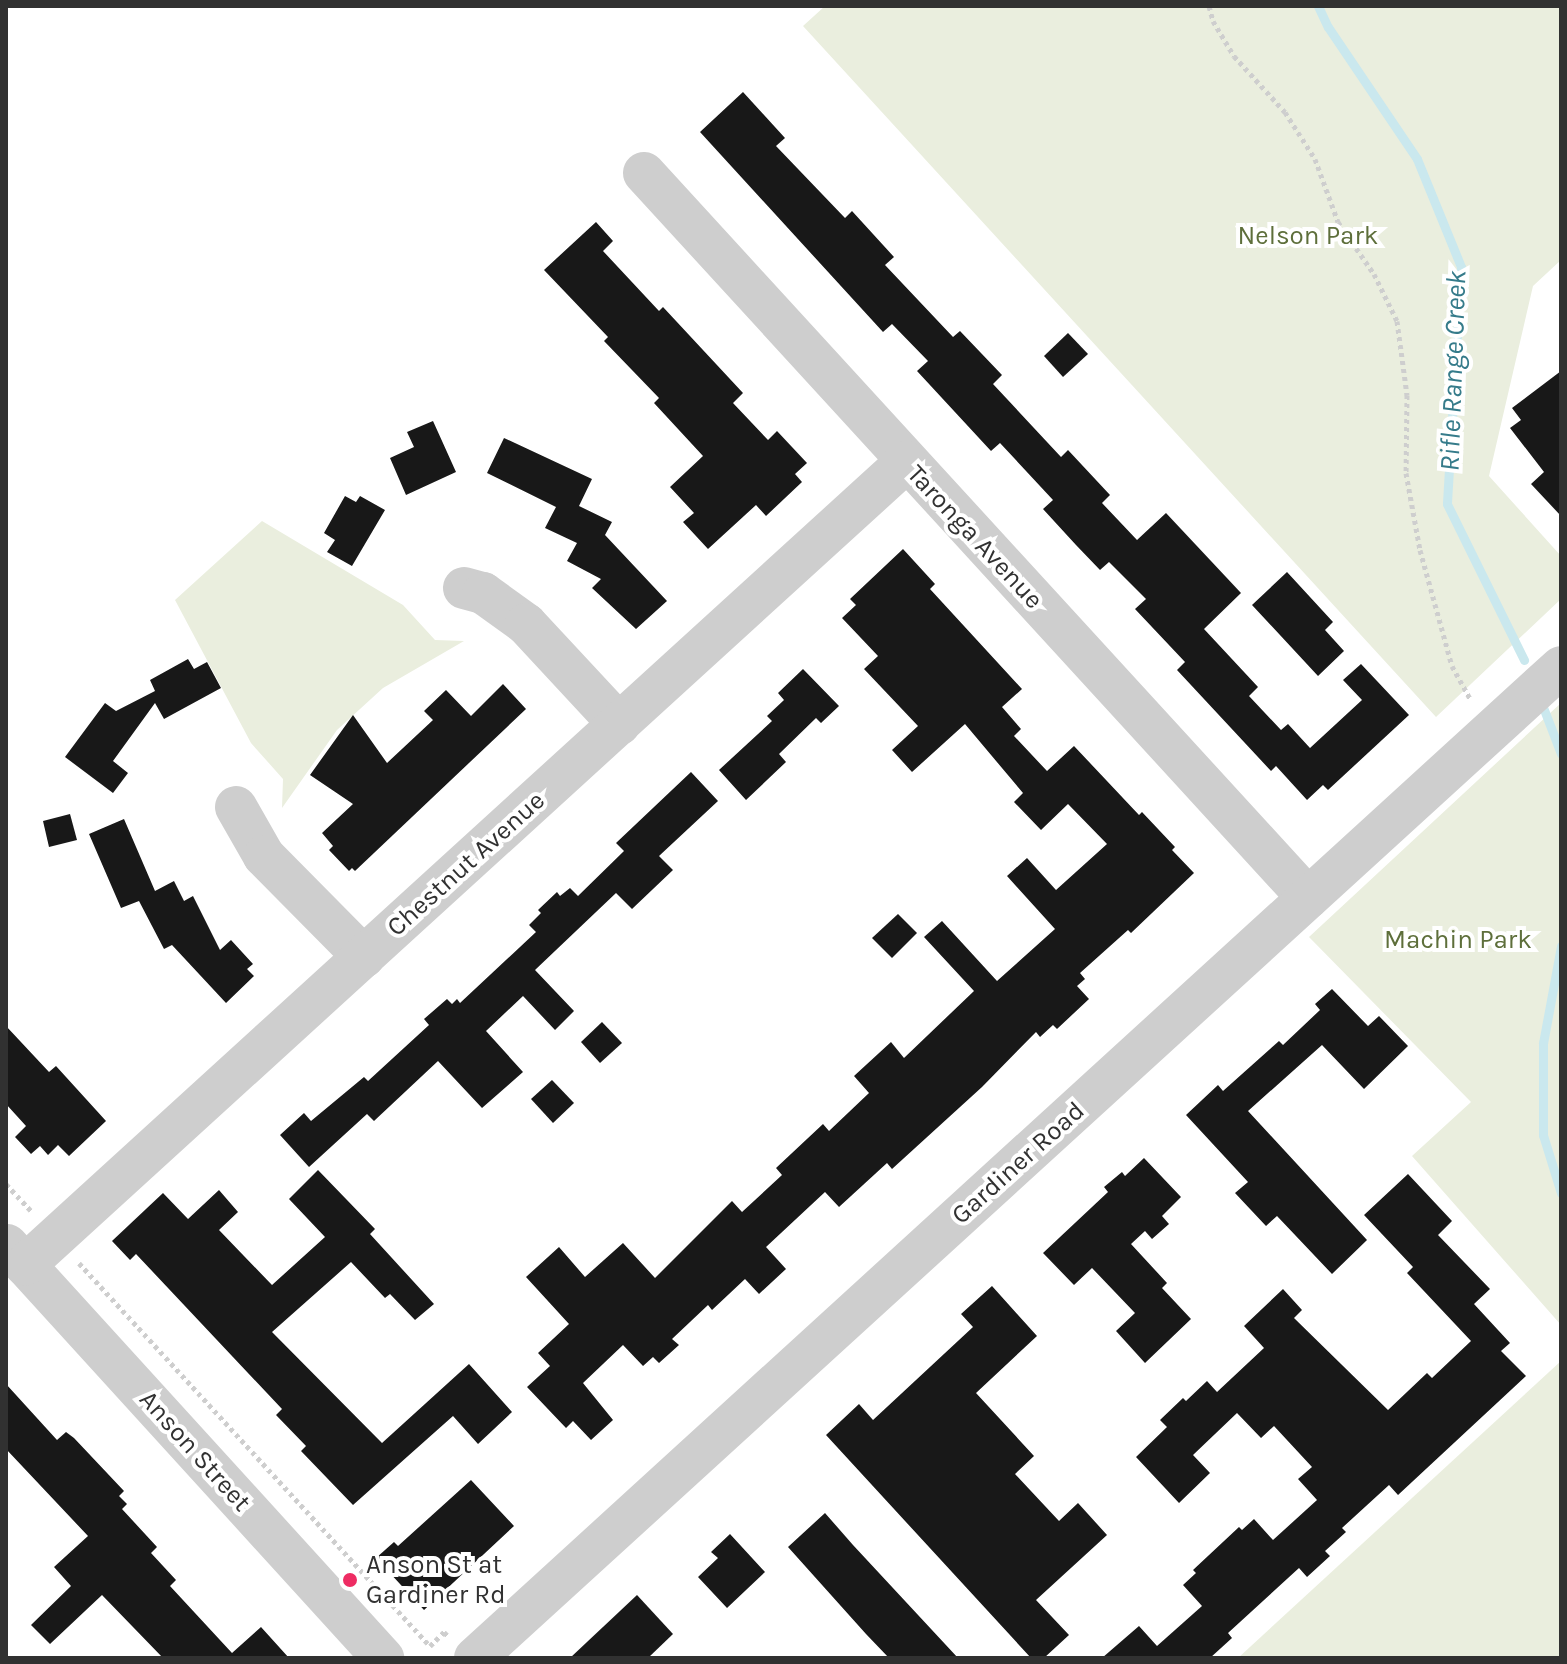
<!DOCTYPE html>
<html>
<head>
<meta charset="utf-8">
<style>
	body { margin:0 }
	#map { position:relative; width:1567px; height:1664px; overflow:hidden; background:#fff; font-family:Karla,sans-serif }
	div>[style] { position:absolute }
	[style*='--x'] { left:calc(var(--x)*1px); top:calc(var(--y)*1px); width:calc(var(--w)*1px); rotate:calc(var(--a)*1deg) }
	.green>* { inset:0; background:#eaeede }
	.stream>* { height:9px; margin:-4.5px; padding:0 4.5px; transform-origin:4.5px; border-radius:4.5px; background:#cae8ee }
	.building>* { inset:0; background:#181818 }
	.path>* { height:5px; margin-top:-2.5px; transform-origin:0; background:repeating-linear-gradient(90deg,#cecece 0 4px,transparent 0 8px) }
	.minor>* { height:42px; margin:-21px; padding:0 21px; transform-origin:21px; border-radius:21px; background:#cecece }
	.dots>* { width:22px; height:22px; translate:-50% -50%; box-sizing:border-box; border:4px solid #fff; border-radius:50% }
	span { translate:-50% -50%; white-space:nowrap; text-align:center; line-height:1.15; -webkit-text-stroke:8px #fff; paint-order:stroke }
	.park-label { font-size:26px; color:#5e6f3b }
	.street-label { font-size:26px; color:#313131 }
	.poi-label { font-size:26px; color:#313131 }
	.left { translate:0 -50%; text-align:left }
	.water-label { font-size:28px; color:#357b8a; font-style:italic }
	.frame { position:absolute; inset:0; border:8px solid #313131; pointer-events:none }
</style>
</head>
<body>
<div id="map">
	<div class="green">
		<i style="clip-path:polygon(825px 6px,1561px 6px,1561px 260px,1533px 286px,1489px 476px,1561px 556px,1561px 599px,1436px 717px,803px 26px)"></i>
		<i style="clip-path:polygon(262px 521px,403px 605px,435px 640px,464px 641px,383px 688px,337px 730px,282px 808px,283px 779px,251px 743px,175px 600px)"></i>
		<i style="clip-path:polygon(1561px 703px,1561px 1325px,1412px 1156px,1471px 1102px,1309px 937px)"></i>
		<i style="clip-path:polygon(1561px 1361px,1561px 1658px,1238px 1658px)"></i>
	</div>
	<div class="stream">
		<i style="--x:1318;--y:6;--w:23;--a:65"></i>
		<i style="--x:1328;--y:27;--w:159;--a:56"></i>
		<i style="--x:1417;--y:159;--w:117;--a:67.8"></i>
		<i style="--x:1461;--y:267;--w:237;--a:93.4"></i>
		<i style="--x:1447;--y:504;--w:174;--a:63.7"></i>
		<i style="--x:1543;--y:707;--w:50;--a:69"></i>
		<i style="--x:1561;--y:946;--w:99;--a:100.5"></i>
		<i style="--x:1543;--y:1043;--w:92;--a:90"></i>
		<i style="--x:1543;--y:1135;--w:61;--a:72.8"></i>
	</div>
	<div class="building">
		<i style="clip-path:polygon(743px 92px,785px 138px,776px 146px,845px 218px,852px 211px,894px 257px,885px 265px,953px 337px,960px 331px,1002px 375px,993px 384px,1061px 457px,1068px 450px,1110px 495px,1102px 503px,1137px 540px,1166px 513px,1241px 593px,1204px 629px,1258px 687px,1249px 696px,1281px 730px,1288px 724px,1310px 748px,1362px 700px,1343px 680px,1361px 664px,1409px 715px,1328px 790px,1323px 785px,1307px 800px,1276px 766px,1271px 771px,1177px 670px,1185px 662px,1135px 609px,1146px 599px,1109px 562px,1100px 570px,1076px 545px,1043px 509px,1053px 500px,1000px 443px,991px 451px,917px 371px,928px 361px,892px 324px,883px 332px,700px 132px)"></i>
		<i style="clip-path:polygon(596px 222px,613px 241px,603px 251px,659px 311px,663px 307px,743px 393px,733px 403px,768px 440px,777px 431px,807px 463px,795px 474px,802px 482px,766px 516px,756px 505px,708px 549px,683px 522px,694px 513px,670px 487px,703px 456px,654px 403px,659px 398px,604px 341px,608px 337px,544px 270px)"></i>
		<i style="clip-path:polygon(1068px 333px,1088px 354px,1063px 377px,1044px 356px)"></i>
		<i style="clip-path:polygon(1561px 371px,1561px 516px,1531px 484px,1544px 472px,1510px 428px,1521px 420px,1512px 408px)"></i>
		<i style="clip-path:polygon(433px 421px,456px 472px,406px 495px,390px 458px,414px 447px,407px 432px)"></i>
		<i style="clip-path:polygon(504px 438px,592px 479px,579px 506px,612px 522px,605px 535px,667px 601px,636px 629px,592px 588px,601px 579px,567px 561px,577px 543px,545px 528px,556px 507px,487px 473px)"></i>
		<i style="clip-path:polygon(345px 496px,356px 502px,360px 496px,385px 510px,352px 566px,327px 552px,335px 540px,324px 533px)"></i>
		<i style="clip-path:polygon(903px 549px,935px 584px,930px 589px,1022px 689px,1002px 707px,1021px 729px,1014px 736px,1047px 771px,1074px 746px,1139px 815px,1142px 812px,1175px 847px,1172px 850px,1194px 873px,1131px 933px,1128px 930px,1080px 973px,1085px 979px,1077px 986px,1089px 999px,1057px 1029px,1053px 1025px,1040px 1037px,1036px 1032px,982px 1087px,892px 1169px,887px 1163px,839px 1207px,825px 1192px,766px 1247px,786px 1269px,759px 1294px,745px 1279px,712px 1310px,708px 1305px,672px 1339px,679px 1345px,659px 1363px,653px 1357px,643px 1366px,623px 1345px,583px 1383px,613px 1420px,591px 1440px,573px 1421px,566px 1428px,527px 1387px,550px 1366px,538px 1353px,569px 1324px,526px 1277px,559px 1247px,585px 1277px,623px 1243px,655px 1278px,732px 1201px,742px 1212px,782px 1175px,776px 1168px,823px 1124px,829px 1131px,869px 1093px,854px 1076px,891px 1042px,904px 1058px,974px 991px,924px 937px,942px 921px,997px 981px,1055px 929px,1007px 876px,1027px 858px,1056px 890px,1107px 844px,1068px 804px,1041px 830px,1014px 802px,1023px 793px,965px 724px,912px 772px,892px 750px,918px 726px,864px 669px,878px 656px,842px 618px,856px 605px,850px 599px)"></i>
		<i style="clip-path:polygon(1287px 572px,1333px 622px,1325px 630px,1344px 651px,1318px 676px,1252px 605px)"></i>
		<i style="clip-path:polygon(188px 659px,194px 669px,207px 662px,221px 688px,164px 719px,155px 703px,113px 761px,128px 773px,113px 793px,65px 757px,105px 703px,116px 711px,155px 691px,150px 680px)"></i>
		<i style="clip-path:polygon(803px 669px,839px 706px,821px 723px,816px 718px,779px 754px,786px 762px,746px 800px,719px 770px,772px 721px,767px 716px,784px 700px,778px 693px)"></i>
		<i style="clip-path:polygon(503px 684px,526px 709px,355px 871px,352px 868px,349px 871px,329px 850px,333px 846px,322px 833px,353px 804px,310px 775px,353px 715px,387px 763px,433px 720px,424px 711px,446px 690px,471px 716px)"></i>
		<i style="clip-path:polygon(691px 772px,718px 801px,659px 856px,673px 870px,632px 909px,616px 893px,535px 970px,574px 1011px,555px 1030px,523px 996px,486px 1031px,523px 1072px,482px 1108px,438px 1061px,374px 1121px,367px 1114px,309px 1167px,280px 1135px,304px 1113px,311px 1121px,364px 1077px,368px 1081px,429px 1025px,424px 1019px,447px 999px,452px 1004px,457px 999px,460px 1003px,536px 932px,529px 925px,541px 913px,538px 910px,557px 892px,560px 896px,570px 888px,578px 896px,624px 851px,616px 843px)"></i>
		<i style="clip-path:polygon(70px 814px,77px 840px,49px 847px,43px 821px)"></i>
		<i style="clip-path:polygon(124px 819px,155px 891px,174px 881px,184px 901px,193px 896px,220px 950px,231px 940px,253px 964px,247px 969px,254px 976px,226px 1003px,172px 945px,164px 949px,139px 901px,121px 908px,89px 834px)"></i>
		<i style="clip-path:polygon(898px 914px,917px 933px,892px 958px,872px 938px)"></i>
		<i style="clip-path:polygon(1332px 989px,1368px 1026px,1379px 1016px,1408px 1046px,1364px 1089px,1322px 1045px,1248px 1111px,1367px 1240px,1332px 1274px,1277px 1216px,1266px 1226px,1235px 1193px,1248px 1182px,1186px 1115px,1218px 1085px,1223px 1091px,1279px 1041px,1283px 1045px,1320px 1010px,1315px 1004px)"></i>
		<i style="clip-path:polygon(602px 1022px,622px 1043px,600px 1063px,581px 1042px)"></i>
		<i style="clip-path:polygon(6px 1026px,49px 1072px,56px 1066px,106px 1121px,69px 1156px,58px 1145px,48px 1155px,40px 1146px,31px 1154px,15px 1137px,26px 1126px,6px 1104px)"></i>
		<i style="clip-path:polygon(552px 1080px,574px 1103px,553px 1123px,531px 1099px)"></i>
		<i style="clip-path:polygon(1144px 1158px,1181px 1197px,1162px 1216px,1169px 1224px,1152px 1239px,1145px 1231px,1131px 1244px,1167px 1283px,1162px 1288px,1191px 1319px,1145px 1363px,1116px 1331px,1135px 1313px,1092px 1268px,1074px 1285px,1043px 1253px,1108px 1192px,1104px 1187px,1122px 1172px,1125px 1176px)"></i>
		<i style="clip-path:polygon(318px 1170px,375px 1229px,370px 1234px,434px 1304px,415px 1320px,390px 1294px,385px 1298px,351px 1262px,272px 1332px,382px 1443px,469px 1364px,512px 1412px,478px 1444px,453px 1416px,353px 1505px,301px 1451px,306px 1446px,276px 1415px,282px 1409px,136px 1254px,130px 1260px,112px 1241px,163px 1193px,188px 1219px,219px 1190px,238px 1212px,219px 1230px,272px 1285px,325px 1237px,289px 1199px)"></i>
		<i style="clip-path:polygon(1408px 1174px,1452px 1221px,1438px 1235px,1490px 1289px,1474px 1304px,1510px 1343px,1501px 1351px,1526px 1376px,1398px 1495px,1389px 1485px,1342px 1528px,1346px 1532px,1325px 1551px,1330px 1556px,1307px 1577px,1299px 1568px,1228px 1633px,1232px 1638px,1210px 1658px,1102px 1658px,1139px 1626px,1157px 1646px,1202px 1606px,1183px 1585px,1196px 1573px,1193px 1570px,1239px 1527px,1242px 1530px,1254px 1519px,1273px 1540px,1317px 1500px,1298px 1479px,1312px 1467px,1274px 1426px,1261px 1438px,1237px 1413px,1193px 1455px,1210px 1473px,1179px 1503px,1136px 1457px,1167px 1427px,1160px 1420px,1183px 1398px,1186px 1401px,1207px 1381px,1217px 1392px,1264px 1348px,1244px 1326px,1283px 1289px,1302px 1310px,1294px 1318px,1388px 1410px,1427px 1373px,1432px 1378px,1471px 1341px,1407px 1273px,1413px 1267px,1364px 1215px)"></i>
		<i style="clip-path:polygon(992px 1286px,1037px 1336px,976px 1393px,1034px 1456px,1015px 1474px,1059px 1521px,1078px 1503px,1107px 1535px,1036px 1600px,1069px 1635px,1044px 1658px,1031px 1658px,826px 1435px,859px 1404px,873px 1420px,973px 1327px,961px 1314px)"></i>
		<i style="clip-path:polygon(6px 1384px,57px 1440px,66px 1432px,74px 1438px,124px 1491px,119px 1496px,127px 1504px,122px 1509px,157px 1547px,151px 1553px,176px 1580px,170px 1586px,232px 1653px,261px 1627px,289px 1658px,163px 1658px,102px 1595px,50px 1644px,31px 1625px,71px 1586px,54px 1567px,88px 1536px,6px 1449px)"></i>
		<i style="clip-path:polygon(471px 1480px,514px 1526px,424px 1610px,376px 1558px,394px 1542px,398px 1546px)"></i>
		<i style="clip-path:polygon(825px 1513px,853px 1545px,958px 1658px,889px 1658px,866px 1634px,788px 1547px)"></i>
		<i style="clip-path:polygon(730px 1534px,765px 1572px,727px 1608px,698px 1577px,718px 1558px,711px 1552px)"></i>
		<i style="clip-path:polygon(637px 1595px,673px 1634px,648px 1658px,570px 1658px)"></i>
	</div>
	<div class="path">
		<i style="--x:1209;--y:6;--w:16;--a:75"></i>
		<i style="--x:1213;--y:21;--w:41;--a:59"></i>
		<i style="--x:1234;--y:56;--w:76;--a:47.7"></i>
		<i style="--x:1285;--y:112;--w:56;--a:57.4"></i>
		<i style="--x:1315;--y:159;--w:67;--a:69.9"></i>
		<i style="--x:1338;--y:222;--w:63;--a:55.3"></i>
		<i style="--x:1374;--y:274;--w:52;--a:63.9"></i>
		<i style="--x:1397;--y:321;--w:75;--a:82.3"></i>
		<i style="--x:1407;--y:395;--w:78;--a:90.7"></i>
		<i style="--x:1406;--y:473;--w:78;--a:79.7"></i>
		<i style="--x:1420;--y:550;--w:120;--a:74.6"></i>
		<i style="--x:1452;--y:666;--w:39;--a:61"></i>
		<i style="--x:6;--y:1184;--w:37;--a:47"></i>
		<i style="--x:79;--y:1263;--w:520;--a:47.5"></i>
		<i style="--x:430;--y:1646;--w:20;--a:-45"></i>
		<i style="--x:444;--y:1632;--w:7;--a:45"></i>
	</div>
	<div class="minor">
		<i style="--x:644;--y:173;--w:983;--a:47.51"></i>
		<i style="--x:464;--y:588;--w:20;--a:15"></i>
		<i style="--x:483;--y:593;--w:53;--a:35.8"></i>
		<i style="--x:526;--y:624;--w:137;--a:47.1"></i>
		<i style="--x:236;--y:807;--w:56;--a:60.3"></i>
		<i style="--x:264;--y:856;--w:142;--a:45.3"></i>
		<i style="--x:7;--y:1245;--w:559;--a:47.68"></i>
		<i style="--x:25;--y:1265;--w:1192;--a:-42.35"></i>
		<i style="--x:475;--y:1658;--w:1470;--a:-42.38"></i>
	</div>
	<div class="dots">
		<i style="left:350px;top:1580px;background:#ee2c63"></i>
	</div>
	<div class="park-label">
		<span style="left:1308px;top:236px">Nelson Park</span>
		<span style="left:1458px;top:940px">Machin Park</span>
	</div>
	<div class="street-label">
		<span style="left:975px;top:537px;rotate:47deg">Taronga Avenue</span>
		<span style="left:466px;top:864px;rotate:-42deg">Chestnut Avenue</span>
		<span style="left:1018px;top:1163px;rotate:-42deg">Gardiner Road</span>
		<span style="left:195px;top:1451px;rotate:48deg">Anson Street</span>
	</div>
	<div class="poi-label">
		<span class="left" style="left:366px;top:1580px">Anson St at<br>Gardiner Rd</span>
	</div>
	<div class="water-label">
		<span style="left:1453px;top:371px;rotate:-88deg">Rifle Range Creek</span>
	</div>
	<div class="frame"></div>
</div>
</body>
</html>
